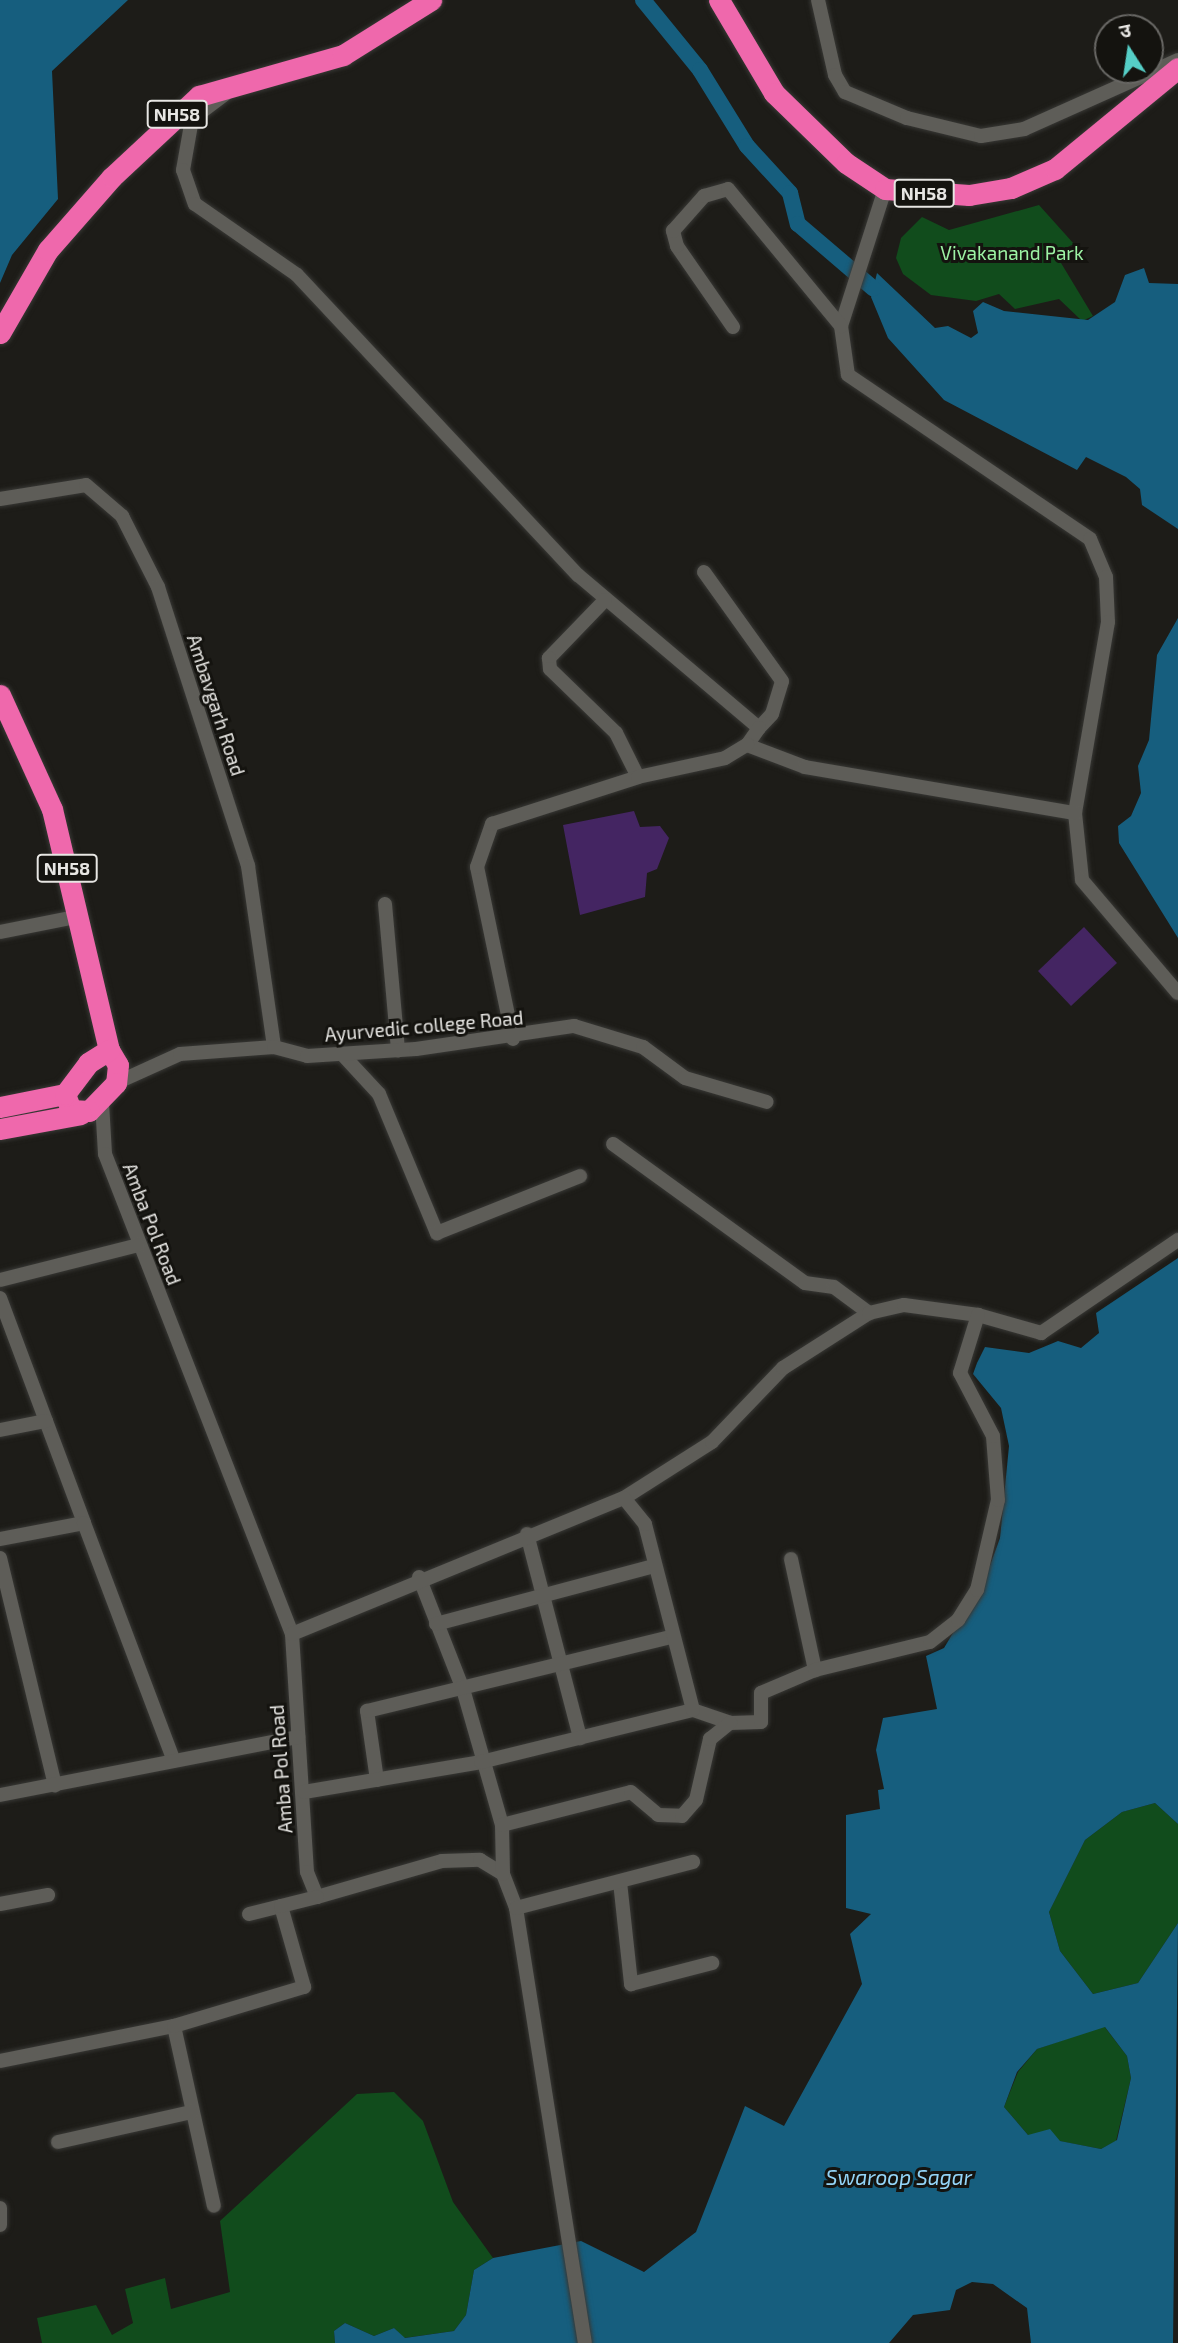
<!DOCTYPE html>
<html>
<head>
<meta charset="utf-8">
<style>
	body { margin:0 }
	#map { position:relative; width:1178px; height:2343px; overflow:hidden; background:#1d1c18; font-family:"Exo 2","Noto Sans Devanagari",sans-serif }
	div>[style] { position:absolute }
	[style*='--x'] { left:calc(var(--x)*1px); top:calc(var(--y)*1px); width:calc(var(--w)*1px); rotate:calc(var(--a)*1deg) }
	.green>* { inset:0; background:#114c1c }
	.water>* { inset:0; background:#165e7e }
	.canal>* { height:16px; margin:-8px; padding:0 8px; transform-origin:8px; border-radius:8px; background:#165e7e }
	.building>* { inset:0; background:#442562 }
	.roads { filter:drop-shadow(0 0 2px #383835) drop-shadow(0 0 2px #383835) }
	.street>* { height:14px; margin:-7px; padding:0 7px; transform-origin:7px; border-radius:7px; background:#5e5d58 }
	.highway>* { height:21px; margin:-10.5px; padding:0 10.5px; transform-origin:10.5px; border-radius:10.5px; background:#ef68ac }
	span { translate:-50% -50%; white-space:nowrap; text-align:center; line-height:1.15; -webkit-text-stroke:6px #14130f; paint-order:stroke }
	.shield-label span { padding:2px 5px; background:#14130f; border:2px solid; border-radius:5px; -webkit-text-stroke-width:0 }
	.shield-label { font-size:18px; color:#e7e6e3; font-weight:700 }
	.park-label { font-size:19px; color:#9df3a4 }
	.street-label { font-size:19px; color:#e7e6e3 }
	.water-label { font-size:21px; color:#94d5f8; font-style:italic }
	.north { position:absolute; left:1094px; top:14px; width:70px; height:70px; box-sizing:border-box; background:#14130f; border:2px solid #686764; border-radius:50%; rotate:348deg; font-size:19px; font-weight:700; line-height:28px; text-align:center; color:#e7e6e3 }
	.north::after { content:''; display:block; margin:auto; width:24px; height:32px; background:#55cec6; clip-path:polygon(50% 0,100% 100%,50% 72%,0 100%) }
</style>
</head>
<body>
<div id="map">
	<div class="green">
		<i style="clip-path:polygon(1039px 205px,1074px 244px,1055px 253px,1093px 316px,1082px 321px,1059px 299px,1015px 309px,999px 294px,976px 301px,931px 295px,903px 274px,896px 258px,901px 238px,922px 217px,949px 230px)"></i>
		<i style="clip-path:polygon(1155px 1803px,1178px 1824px,1178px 1923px,1138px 1983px,1093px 1994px,1060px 1951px,1049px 1912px,1085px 1840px,1122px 1812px)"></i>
		<i style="clip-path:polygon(1104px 2026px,1127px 2056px,1131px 2078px,1116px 2141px,1101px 2149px,1028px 2135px,1004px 2107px,1018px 2072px,1037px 2049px)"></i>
		<i style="clip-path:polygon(394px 2092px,423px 2121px,453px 2202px,493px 2258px,474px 2270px,466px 2315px,454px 2331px,404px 2338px,394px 2328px,374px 2336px,345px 2323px,334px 2331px,335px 2343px,42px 2343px,37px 2318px,96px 2305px,112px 2335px,133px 2323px,125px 2289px,165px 2278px,171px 2309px,230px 2292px,220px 2221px,357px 2094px)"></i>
	</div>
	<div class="water">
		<i style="clip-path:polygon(0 0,128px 0,52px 71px,58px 199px,12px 255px,0 283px)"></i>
		<i style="clip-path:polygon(1144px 268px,1149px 283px,1178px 284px,1178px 529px,1142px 505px,1140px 489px,1126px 477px,1086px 457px,1077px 470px,944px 400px,888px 338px,871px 297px,877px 273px,935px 328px,948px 326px,971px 338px,978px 333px,973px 311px,983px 302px,1004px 311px,1088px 320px,1115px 302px,1125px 275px)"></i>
		<i style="clip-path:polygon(1178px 618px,1178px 938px,1119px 843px,1118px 826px,1131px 816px,1141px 793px,1138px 766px,1149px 740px,1157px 655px)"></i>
		<i style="clip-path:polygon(evenodd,1178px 1258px,1178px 1824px,1155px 1803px,1122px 1812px,1085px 1840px,1049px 1912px,1060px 1951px,1093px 1994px,1138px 1983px,1178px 1923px,1173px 2343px,1031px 2343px,1027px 2308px,993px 2284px,972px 2282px,956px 2290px,950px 2310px,913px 2315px,889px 2343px,335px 2343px,334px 2331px,345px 2323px,374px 2336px,394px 2328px,405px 2338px,454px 2331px,466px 2315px,474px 2270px,493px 2258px,581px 2241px,644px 2272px,696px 2232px,745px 2106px,784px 2126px,862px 1984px,850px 1934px,871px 1914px,846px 1908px,846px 1815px,880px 1809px,878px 1790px,884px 1789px,876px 1750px,883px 1718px,937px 1709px,926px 1656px,944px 1648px,985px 1579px,1000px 1538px,1009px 1446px,1001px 1408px,973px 1374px,977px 1363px,985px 1347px,1029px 1353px,1058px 1341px,1081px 1348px,1099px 1333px,1096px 1313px,1178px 1258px,1105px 2027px,1127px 2056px,1131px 2078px,1117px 2140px,1101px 2149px,1060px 2141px,1050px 2129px,1028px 2135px,1004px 2107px,1017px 2072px,1037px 2049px,1105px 2027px)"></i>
	</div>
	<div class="canal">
		<i style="--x:643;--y:0;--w:90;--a:50.8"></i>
		<i style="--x:700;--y:70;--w:89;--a:58.3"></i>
		<i style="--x:747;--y:146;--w:64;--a:47.5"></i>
		<i style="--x:790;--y:193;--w:32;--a:76"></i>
		<i style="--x:798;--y:224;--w:99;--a:40.5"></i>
	</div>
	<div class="building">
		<i style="clip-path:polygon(634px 811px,640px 827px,660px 826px,669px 838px,657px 869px,647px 873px,645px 897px,580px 915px,563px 825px)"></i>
		<i style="clip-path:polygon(1084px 927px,1117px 963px,1071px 1006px,1038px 971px)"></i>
	</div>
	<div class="roads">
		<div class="street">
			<i style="--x:818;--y:0;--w:77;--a:77.2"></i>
			<i style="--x:835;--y:75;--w:20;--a:60"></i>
			<i style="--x:845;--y:92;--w:67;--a:22.8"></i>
			<i style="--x:907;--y:118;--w:76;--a:13.7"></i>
			<i style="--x:981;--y:136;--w:44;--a:-9.2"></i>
			<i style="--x:1024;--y:129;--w:169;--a:-24.1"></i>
			<i style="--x:228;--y:92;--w:45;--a:143.1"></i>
			<i style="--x:192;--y:119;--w:52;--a:100"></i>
			<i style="--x:183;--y:170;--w:36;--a:71"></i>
			<i style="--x:195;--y:204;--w:124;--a:34.8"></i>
			<i style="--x:297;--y:275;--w:411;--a:46.9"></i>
			<i style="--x:578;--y:575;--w:237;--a:40.2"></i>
			<i style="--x:759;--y:728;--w:19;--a:-47"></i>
			<i style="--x:772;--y:714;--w:34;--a:-73"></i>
			<i style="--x:782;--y:681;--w:134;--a:-125.6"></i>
			<i style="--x:885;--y:189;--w:144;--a:107.8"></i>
			<i style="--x:841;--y:326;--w:49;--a:81.9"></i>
			<i style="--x:848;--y:375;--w:292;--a:34.1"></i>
			<i style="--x:1090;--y:539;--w:41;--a:67.2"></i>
			<i style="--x:1106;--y:577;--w:45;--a:87.5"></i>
			<i style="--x:1108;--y:622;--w:194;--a:99.8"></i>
			<i style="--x:1075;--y:813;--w:67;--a:84"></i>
			<i style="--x:1082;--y:880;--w:148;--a:49.7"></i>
			<i style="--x:733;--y:327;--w:98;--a:-124.7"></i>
			<i style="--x:677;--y:246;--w:16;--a:-105"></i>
			<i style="--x:673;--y:231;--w:47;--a:-48.5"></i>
			<i style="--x:704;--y:196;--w:25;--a:-16"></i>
			<i style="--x:728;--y:189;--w:178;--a:50.5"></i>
			<i style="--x:0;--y:499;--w:87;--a:-9.2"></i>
			<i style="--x:86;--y:485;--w:48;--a:40.7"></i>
			<i style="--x:122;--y:516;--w:80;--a:63.1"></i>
			<i style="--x:158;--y:587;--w:293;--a:72.1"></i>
			<i style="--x:248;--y:866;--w:183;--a:81.8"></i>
			<i style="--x:605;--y:600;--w:81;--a:134"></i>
			<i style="--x:549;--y:658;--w:11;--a:85"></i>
			<i style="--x:550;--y:669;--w:92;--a:44.1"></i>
			<i style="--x:616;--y:733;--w:49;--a:63.4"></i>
			<i style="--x:759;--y:728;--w:21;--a:125"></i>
			<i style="--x:747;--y:745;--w:62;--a:20.8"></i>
			<i style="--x:805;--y:767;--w:274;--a:9.7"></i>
			<i style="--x:385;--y:904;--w:147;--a:84.9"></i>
			<i style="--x:0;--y:932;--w:82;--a:-11.3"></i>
			<i style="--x:513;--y:1039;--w:176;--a:-101.8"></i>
			<i style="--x:477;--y:867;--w:46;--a:-70.8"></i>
			<i style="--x:492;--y:824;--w:153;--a:-17.8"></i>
			<i style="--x:638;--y:777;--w:89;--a:-12.3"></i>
			<i style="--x:725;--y:758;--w:26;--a:-31"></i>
			<i style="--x:342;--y:1054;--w:54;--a:47.2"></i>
			<i style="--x:379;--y:1094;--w:151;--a:67.4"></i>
			<i style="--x:437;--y:1233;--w:154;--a:-21.7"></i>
			<i style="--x:116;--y:1083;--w:70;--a:-24.4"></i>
			<i style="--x:180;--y:1054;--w:94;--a:-4.3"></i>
			<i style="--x:274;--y:1047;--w:34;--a:15"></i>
			<i style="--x:307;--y:1056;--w:109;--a:-3.7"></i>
			<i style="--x:416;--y:1049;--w:160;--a:-8.3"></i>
			<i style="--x:574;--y:1026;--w:72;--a:16.9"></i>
			<i style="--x:643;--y:1047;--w:52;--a:36.4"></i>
			<i style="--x:685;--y:1078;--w:85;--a:16.3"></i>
			<i style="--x:102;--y:1103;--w:51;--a:86.6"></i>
			<i style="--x:105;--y:1154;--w:515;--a:68.71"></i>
			<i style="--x:292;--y:1634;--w:238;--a:86.4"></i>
			<i style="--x:307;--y:1872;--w:27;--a:68"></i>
			<i style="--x:317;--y:1897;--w:130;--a:-16.1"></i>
			<i style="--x:442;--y:1861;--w:38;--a:-2"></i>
			<i style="--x:480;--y:1860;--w:27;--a:31"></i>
			<i style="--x:503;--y:1874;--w:36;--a:69"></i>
			<i style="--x:516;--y:1908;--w:440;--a:81"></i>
			<i style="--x:613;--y:1144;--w:237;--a:35.9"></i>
			<i style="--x:805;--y:1283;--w:29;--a:8"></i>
			<i style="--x:834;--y:1287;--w:44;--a:36.6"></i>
			<i style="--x:0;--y:1280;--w:142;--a:-14.2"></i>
			<i style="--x:0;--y:1298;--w:240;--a:69.5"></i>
			<i style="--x:84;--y:1523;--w:86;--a:169.2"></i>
			<i style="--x:0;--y:1430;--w:47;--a:-11.1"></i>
			<i style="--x:84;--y:1523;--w:254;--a:69.3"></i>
			<i style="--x:527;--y:1534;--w:211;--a:75.4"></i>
			<i style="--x:0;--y:1558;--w:234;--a:76.4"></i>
			<i style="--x:791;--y:1559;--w:114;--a:77.8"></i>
			<i style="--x:419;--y:1577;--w:120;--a:68.6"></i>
			<i style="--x:463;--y:1689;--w:141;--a:74"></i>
			<i style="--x:502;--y:1825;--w:49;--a:88.8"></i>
			<i style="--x:436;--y:1624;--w:226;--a:-14.9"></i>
			<i style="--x:292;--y:1634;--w:359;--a:-22.3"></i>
			<i style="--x:624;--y:1498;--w:104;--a:-32.5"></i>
			<i style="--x:712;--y:1442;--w:103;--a:-46.2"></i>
			<i style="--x:783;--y:1368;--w:102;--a:-32.6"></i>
			<i style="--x:869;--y:1313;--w:36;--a:-13"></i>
			<i style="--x:904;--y:1305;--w:75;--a:7.7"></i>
			<i style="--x:978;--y:1315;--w:66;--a:15.9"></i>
			<i style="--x:1041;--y:1333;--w:166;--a:-34.2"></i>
			<i style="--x:693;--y:1710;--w:39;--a:19"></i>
			<i style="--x:730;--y:1723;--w:31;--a:-2"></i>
			<i style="--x:761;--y:1722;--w:29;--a:-90"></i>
			<i style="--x:761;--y:1693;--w:59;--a:-23.1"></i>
			<i style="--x:815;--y:1670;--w:118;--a:-13.7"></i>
			<i style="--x:930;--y:1642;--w:36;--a:-38"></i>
			<i style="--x:958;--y:1620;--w:36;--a:-58"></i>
			<i style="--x:977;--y:1590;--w:92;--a:-76.9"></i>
			<i style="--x:998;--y:1500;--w:64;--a:-94.5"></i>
			<i style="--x:993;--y:1436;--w:71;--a:-117.6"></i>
			<i style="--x:960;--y:1373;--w:61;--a:-72.8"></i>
			<i style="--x:377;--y:1780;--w:70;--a:-98.2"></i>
			<i style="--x:367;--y:1711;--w:313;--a:-13.7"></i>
			<i style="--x:304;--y:1792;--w:180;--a:-9.6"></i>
			<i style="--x:481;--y:1762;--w:218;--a:-13.8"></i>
			<i style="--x:693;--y:1710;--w:192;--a:-104.5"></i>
			<i style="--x:645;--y:1524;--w:33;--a:-129"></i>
			<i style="--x:0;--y:1795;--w:304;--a:-11"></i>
			<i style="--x:502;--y:1825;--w:133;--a:-14.3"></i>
			<i style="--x:631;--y:1792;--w:35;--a:40"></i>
			<i style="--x:658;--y:1815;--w:24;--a:2"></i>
			<i style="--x:682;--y:1816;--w:21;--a:-49"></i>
			<i style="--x:696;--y:1800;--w:63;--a:-77.1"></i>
			<i style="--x:710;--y:1739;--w:26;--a:-39"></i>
			<i style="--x:620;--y:1882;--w:103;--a:83.8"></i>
			<i style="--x:631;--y:1984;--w:84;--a:-14.5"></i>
			<i style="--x:0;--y:1904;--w:49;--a:-10.6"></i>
			<i style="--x:516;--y:1908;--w:183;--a:-14.6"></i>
			<i style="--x:249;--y:1914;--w:33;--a:-14"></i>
			<i style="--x:174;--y:2026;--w:184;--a:77.5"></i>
			<i style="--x:0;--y:2061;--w:177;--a:-11.4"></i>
			<i style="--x:174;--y:2026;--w:136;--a:-16.7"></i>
			<i style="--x:304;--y:1987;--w:84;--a:-105.9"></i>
			<i style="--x:281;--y:1906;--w:37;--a:-14"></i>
			<i style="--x:58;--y:2142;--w:136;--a:-12.7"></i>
			<i style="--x:0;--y:2208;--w:17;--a:90"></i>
		</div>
		<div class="highway">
			<i style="--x:719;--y:0;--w:108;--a:59.4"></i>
			<i style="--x:774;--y:93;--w:100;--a:44.2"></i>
			<i style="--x:846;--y:163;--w:47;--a:33.7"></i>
			<i style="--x:885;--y:189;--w:84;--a:4.1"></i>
			<i style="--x:969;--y:195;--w:43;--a:-9.5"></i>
			<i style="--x:1011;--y:188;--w:48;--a:-23.4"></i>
			<i style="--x:1055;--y:169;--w:159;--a:-39.4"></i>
			<i style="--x:0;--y:333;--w:96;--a:-60"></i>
			<i style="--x:48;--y:250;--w:97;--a:-48.8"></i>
			<i style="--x:112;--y:177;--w:119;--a:-43"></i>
			<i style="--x:199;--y:96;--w:150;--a:-15.9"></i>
			<i style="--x:343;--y:55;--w:104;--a:-32"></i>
			<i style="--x:0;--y:695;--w:125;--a:65.5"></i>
			<i style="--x:52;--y:809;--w:248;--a:76.7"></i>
			<i style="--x:109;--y:1050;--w:17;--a:59"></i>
			<i style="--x:118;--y:1065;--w:18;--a:96"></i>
			<i style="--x:116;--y:1083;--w:39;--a:134"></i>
			<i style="--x:89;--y:1111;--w:18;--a:-177"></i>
			<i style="--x:71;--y:1110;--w:17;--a:-111"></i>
			<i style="--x:0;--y:1107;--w:66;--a:-11.3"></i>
			<i style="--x:65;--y:1094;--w:39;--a:-53"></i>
			<i style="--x:88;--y:1063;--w:25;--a:-32"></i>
			<i style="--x:0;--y:1129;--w:82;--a:-10.5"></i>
		</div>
	</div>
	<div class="shield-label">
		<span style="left:177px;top:114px">NH58</span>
		<span style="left:924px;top:193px">NH58</span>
		<span style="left:67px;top:868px">NH58</span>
	</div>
	<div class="park-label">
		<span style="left:1012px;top:253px">Vivakanand Park</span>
	</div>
	<div class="street-label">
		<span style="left:216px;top:705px;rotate:72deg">Ambavgarh Road</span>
		<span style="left:424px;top:1026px;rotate:-5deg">Ayurvedic college Road</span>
		<span style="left:152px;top:1224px;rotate:69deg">Amba Pol Road</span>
		<span style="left:281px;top:1769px;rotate:-94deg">Amba Pol Road</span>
	</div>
	<div class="water-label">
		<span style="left:899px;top:2177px">Swaroop Sagar</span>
	</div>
	<div class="north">उ</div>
</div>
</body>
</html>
